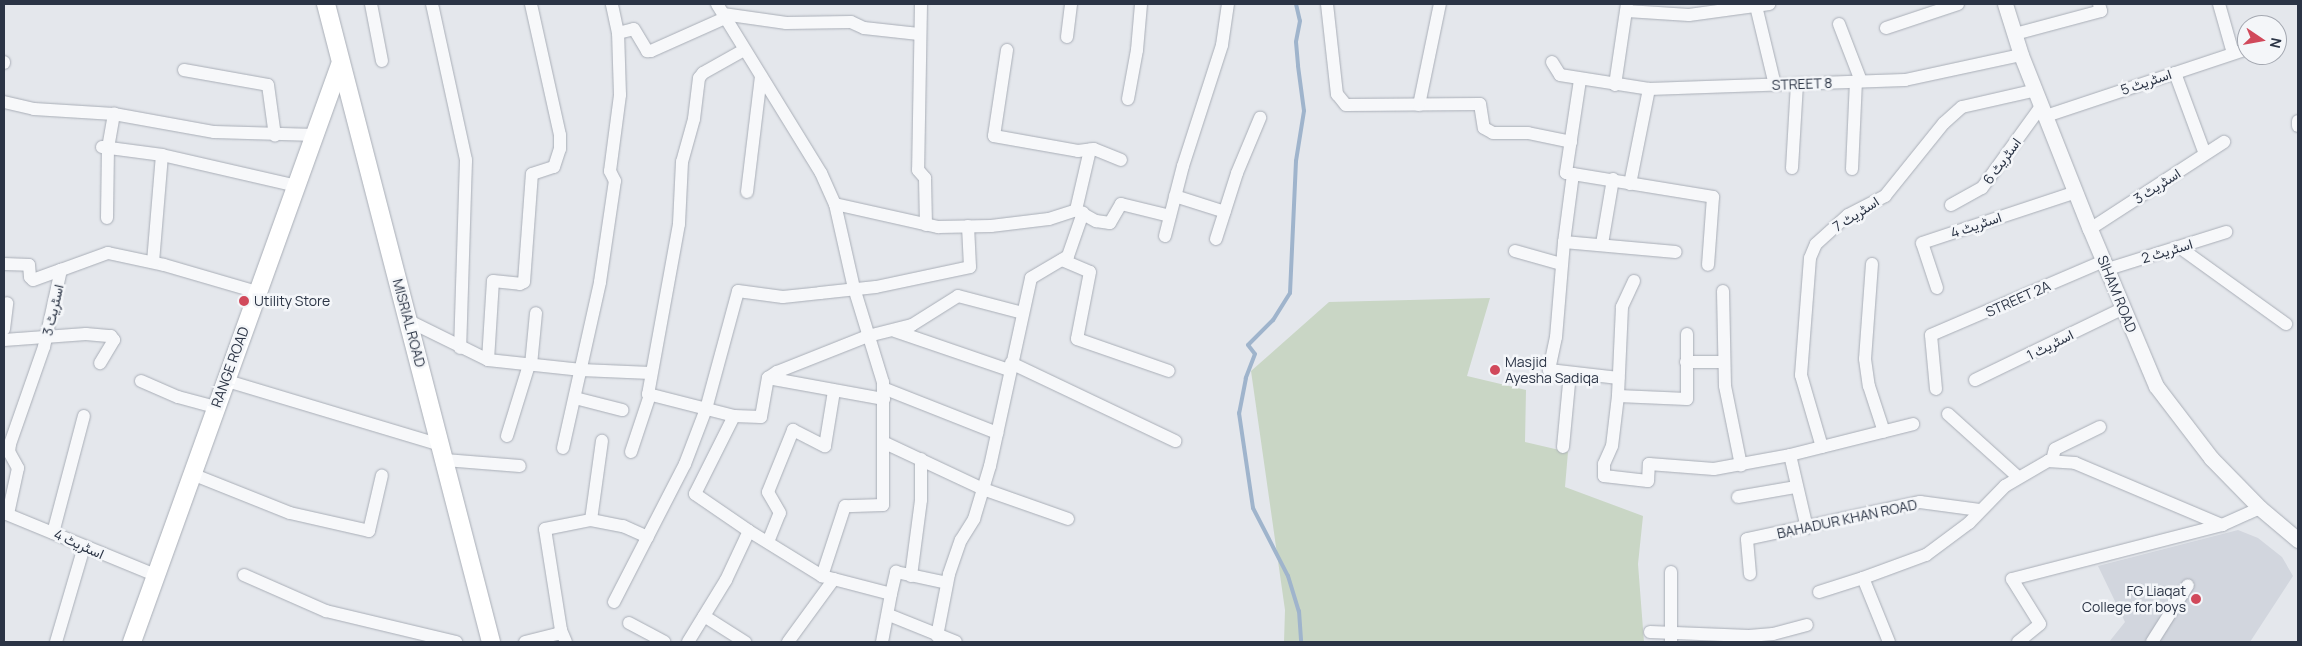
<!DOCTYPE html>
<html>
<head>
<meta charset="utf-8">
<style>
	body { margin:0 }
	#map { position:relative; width:2302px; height:646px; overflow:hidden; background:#e4e7ec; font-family:Manrope,Vazirmatn,sans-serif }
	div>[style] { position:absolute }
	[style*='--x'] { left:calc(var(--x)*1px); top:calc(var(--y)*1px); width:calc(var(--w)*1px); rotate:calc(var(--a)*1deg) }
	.built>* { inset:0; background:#d2d6de }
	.green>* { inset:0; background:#c9d6c5 }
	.stream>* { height:4px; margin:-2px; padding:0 2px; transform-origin:2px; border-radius:2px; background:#9fb4cc }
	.roads { filter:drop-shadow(0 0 1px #a9aeb7) drop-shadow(0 0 1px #a9aeb7) }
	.minor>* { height:12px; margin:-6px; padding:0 6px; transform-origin:6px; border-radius:6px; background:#f7f8fa }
	.tertiary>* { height:15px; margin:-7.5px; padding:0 7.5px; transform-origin:7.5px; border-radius:7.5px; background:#f7f8fa }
	.secondary>* { height:18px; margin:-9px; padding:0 9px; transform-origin:9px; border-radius:9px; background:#fff }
	.dots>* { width:14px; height:14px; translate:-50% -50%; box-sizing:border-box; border:2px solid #f4f6f9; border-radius:50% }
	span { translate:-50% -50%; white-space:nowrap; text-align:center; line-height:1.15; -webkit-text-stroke:5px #f4f6f9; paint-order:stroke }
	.street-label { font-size:14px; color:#2b3445 }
	.poi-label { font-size:14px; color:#2b3445 }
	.left { translate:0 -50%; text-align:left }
	.right { translate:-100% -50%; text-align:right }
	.frame { position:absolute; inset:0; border:5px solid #2b3445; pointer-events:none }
	.north { position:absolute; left:2237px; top:15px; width:50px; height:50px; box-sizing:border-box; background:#f4f6f9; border:1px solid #a4a8b1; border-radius:50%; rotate:102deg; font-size:14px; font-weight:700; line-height:20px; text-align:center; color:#2b3445 }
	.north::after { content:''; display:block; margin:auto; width:18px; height:22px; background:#d1495b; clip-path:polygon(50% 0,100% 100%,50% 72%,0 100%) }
</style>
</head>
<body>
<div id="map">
	<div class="built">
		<i style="clip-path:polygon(2238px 530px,2258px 538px,2282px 557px,2293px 576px,2250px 642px,2109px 642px,2125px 622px,2098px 566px)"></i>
	</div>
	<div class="green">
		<i style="clip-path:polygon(1490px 298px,1467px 376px,1526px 390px,1525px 442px,1568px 452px,1565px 487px,1643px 516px,1638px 564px,1644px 642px,1284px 642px,1285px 610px,1251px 371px,1329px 302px)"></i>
	</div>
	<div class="stream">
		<i style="--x:1296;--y:4;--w:17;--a:77"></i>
		<i style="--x:1300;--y:21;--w:21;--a:101"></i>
		<i style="--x:1296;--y:42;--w:24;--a:85"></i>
		<i style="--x:1298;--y:66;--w:45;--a:82.4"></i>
		<i style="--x:1304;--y:111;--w:51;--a:99.1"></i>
		<i style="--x:1296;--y:161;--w:132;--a:92.6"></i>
		<i style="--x:1290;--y:293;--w:32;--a:122"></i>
		<i style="--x:1273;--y:320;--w:35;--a:135"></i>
		<i style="--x:1248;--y:345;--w:11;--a:52"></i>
		<i style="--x:1255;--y:354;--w:26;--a:111"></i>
		<i style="--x:1246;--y:378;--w:36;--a:101"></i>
		<i style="--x:1239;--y:413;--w:96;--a:81.6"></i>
		<i style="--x:1253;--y:508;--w:76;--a:62.8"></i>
		<i style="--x:1288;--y:576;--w:37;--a:73"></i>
		<i style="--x:1299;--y:611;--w:31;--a:86"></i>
	</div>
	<div class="roads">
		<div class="minor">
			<i style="--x:371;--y:4;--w:58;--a:79.1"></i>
			<i style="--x:432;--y:4;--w:160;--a:77.7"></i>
			<i style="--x:466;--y:160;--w:188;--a:91.8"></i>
			<i style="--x:717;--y:4;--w:198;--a:58.4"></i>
			<i style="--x:821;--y:173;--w:34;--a:66"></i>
			<i style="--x:835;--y:204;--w:86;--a:77.3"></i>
			<i style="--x:854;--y:288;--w:98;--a:72.9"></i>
			<i style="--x:883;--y:382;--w:123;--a:90"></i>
			<i style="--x:883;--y:505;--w:38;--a:178"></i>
			<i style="--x:845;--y:506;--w:74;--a:108.2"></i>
			<i style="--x:921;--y:4;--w:166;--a:91"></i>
			<i style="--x:918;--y:170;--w:11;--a:49"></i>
			<i style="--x:925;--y:178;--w:47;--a:88.8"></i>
			<i style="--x:1327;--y:4;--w:91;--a:83.7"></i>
			<i style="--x:1337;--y:94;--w:14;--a:51"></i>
			<i style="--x:1346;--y:105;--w:134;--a:-0.4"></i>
			<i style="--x:1480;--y:104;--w:24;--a:81"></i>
			<i style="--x:1484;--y:128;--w:10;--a:29"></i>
			<i style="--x:1493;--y:133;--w:35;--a:0"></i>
			<i style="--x:1528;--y:133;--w:44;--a:11.8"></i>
			<i style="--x:2219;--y:4;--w:51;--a:74.1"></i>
			<i style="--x:1756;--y:6;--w:81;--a:76.5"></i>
			<i style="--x:1627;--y:11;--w:62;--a:3.7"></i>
			<i style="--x:1689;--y:15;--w:81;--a:-7.8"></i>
			<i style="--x:723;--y:14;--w:64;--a:8.1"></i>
			<i style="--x:786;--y:23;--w:65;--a:-0.9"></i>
			<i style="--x:851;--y:22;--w:14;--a:25"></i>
			<i style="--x:864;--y:28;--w:55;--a:6.2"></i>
			<i style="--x:1839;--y:24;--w:61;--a:68.9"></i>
			<i style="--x:1886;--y:28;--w:76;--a:-18.4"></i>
			<i style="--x:618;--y:33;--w:16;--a:-14"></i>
			<i style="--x:634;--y:29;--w:26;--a:59"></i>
			<i style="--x:647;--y:51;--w:4;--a:0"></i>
			<i style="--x:651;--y:51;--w:81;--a:-24"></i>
			<i style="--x:2015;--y:34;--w:89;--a:-15"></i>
			<i style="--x:2101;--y:11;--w:7;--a:-106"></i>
			<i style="--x:1067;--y:37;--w:33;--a:-83"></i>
			<i style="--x:744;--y:50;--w:47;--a:150.7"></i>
			<i style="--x:703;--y:73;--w:6;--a:129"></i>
			<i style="--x:699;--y:78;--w:41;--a:97"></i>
			<i style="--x:694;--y:119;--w:45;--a:105.6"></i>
			<i style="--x:682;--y:162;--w:62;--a:92.8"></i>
			<i style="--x:679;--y:224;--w:173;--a:100.3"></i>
			<i style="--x:648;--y:394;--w:89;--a:14.3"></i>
			<i style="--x:734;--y:416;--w:27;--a:2"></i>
			<i style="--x:761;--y:417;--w:40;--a:-80"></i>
			<i style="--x:768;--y:378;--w:11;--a:-34"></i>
			<i style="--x:777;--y:372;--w:98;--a:-21.6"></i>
			<i style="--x:868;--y:336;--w:45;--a:-14"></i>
			<i style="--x:912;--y:325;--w:54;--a:-32.2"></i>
			<i style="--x:958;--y:296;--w:67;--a:14.7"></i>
			<i style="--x:1007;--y:50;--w:87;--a:98.6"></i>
			<i style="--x:994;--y:136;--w:85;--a:10.1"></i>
			<i style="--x:1078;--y:151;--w:16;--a:-7"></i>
			<i style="--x:1094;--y:149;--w:29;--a:22"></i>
			<i style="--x:4;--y:62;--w:1;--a:90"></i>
			<i style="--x:1552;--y:62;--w:15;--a:58"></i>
			<i style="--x:1560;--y:75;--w:90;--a:8.9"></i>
			<i style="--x:1649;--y:89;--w:256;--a:-2"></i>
			<i style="--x:1905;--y:80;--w:119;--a:-12.2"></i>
			<i style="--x:184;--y:70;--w:85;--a:10.1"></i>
			<i style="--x:268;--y:85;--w:51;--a:82.2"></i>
			<i style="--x:2175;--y:73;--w:86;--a:69.7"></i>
			<i style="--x:1580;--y:80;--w:94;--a:98.6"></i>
			<i style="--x:1566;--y:173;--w:7;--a:8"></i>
			<i style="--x:1573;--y:174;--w:69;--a:97.5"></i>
			<i style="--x:1564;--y:242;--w:112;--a:5.1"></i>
			<i style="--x:1615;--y:85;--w:82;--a:-81.6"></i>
			<i style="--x:1128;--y:99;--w:50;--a:-79.6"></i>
			<i style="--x:1137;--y:50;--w:46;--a:-85"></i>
			<i style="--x:4;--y:102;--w:31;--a:13"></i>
			<i style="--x:34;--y:109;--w:80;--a:3.6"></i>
			<i style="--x:114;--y:114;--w:102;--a:10.2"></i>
			<i style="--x:214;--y:132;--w:102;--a:1.7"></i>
			<i style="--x:1419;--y:105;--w:103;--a:-78.3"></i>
			<i style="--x:2046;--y:116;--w:212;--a:-18.4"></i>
			<i style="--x:2298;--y:121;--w:5;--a:90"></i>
			<i style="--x:102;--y:147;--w:61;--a:7.6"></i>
			<i style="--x:162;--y:155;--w:139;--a:12.9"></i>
			<i style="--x:1792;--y:168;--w:83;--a:-86.6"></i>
			<i style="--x:1852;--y:169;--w:88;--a:-87.4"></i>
			<i style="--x:1573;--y:174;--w:142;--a:9.3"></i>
			<i style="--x:1713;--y:197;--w:68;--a:94.2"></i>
			<i style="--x:1630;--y:184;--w:97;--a:-78.7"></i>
			<i style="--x:747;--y:192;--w:116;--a:-83.1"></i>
			<i style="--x:1175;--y:196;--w:52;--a:17.7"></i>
			<i style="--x:835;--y:204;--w:106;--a:12.6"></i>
			<i style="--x:938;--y:227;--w:53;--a:-1.1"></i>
			<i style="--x:991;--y:226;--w:58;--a:-6.9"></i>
			<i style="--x:1049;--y:219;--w:28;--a:-18"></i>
			<i style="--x:1076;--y:210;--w:23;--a:29"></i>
			<i style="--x:1096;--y:221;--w:14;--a:8"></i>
			<i style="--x:1110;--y:223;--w:22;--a:-60"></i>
			<i style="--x:1121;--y:204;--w:50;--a:13.8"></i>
			<i style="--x:1951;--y:205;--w:35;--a:-29"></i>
			<i style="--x:1982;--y:188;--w:102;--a:-54.1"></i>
			<i style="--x:1076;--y:210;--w:62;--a:-76.9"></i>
			<i style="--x:107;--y:218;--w:70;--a:-89.2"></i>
			<i style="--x:108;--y:148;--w:35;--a:-80"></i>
			<i style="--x:2090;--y:229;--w:160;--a:-33"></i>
			<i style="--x:1165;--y:236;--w:72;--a:-75.6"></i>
			<i style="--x:1183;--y:166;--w:127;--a:-72.1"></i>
			<i style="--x:1222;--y:45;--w:41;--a:-81.7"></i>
			<i style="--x:1216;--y:239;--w:69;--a:-72.3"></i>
			<i style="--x:1237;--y:173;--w:60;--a:-67.3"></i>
			<i style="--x:1564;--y:242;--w:95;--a:94.8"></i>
			<i style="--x:1556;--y:337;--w:34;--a:102"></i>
			<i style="--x:1549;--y:370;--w:70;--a:6.5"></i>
			<i style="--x:1602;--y:244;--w:66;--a:-80.4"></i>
			<i style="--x:2179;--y:247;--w:132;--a:35.7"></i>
			<i style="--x:1515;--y:251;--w:48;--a:15.8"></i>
			<i style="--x:1062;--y:260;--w:30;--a:23"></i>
			<i style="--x:1090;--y:272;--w:68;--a:101"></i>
			<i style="--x:1077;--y:339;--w:97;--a:19.2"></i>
			<i style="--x:153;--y:262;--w:107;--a:-85.2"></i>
			<i style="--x:4;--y:264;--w:25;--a:2"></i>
			<i style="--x:29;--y:265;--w:12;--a:85"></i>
			<i style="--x:30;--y:277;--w:4;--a:45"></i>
			<i style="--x:33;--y:280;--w:30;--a:-20"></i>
			<i style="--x:1872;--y:264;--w:95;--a:94.2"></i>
			<i style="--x:1865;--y:359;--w:27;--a:82"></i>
			<i style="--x:1869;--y:386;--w:48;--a:71.9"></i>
			<i style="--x:2108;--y:269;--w:124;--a:-17.4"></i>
			<i style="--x:1634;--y:281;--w:29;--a:115"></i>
			<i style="--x:1622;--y:307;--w:89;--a:92.6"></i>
			<i style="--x:1618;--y:396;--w:50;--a:96.8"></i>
			<i style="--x:1612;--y:446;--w:20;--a:114"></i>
			<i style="--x:1604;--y:464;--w:12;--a:90"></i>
			<i style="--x:1604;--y:476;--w:44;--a:6.5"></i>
			<i style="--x:1648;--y:481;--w:17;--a:-87"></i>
			<i style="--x:1649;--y:464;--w:65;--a:4.4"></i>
			<i style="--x:1714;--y:469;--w:77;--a:-10.4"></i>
			<i style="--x:1790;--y:455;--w:127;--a:-14.1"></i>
			<i style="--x:1937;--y:288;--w:47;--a:-108.4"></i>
			<i style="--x:1922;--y:243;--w:162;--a:-18.3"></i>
			<i style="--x:1723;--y:291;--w:95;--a:88.8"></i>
			<i style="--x:1725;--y:386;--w:81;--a:78.6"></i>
			<i style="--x:409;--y:321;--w:88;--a:26.3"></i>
			<i style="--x:488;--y:360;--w:94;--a:6.1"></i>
			<i style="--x:581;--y:370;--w:70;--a:2.5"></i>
			<i style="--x:4;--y:329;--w:26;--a:-83"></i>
			<i style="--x:895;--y:331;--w:120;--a:18.9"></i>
			<i style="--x:4;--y:340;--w:82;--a:-4.2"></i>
			<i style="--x:86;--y:334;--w:25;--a:5"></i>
			<i style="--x:111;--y:336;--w:5;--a:53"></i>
			<i style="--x:114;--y:340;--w:27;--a:121"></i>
			<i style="--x:488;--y:360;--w:79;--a:-86.4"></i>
			<i style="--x:493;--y:281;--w:27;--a:6"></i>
			<i style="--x:520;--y:284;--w:4;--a:-27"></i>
			<i style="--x:524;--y:282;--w:108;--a:-85.8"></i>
			<i style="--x:532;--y:174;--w:23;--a:-18"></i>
			<i style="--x:554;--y:167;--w:19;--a:-72"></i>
			<i style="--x:560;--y:149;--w:14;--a:-90"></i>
			<i style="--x:560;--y:135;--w:134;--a:-102.5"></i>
			<i style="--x:1686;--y:362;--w:36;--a:0"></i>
			<i style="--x:1011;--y:363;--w:182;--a:25.4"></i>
			<i style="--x:531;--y:365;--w:52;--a:-84.5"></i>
			<i style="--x:768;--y:378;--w:118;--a:10.3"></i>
			<i style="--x:224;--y:380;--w:227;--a:16.7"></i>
			<i style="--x:1975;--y:380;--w:165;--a:-25.8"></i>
			<i style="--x:141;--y:381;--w:40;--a:23.4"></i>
			<i style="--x:178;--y:397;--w:38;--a:15"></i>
			<i style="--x:883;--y:388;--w:123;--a:21.5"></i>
			<i style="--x:1936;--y:389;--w:54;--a:-95.3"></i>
			<i style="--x:1931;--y:335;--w:188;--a:-23.2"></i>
			<i style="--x:1618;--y:396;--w:69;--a:2.5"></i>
			<i style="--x:1687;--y:399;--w:65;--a:-90"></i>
			<i style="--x:575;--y:398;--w:49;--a:14.3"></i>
			<i style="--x:1948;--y:414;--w:94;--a:42"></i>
			<i style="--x:734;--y:416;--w:87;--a:116.6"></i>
			<i style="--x:695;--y:494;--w:65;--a:34.4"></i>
			<i style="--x:507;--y:436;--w:74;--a:-72.8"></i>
			<i style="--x:885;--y:443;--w:108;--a:25.1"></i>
			<i style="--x:983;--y:489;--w:90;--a:19.4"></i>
			<i style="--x:1563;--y:447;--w:74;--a:-84.6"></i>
			<i style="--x:1822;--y:447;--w:75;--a:-106.3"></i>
			<i style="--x:1801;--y:375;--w:117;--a:-85.6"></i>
			<i style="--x:1810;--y:258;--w:15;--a:-67"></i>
			<i style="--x:1816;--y:244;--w:43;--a:-42.2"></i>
			<i style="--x:1848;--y:215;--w:42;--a:-27.2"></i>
			<i style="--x:1885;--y:196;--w:94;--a:-51.1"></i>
			<i style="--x:1944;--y:123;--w:24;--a:-42"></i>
			<i style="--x:1962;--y:107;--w:76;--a:-12.9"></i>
			<i style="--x:563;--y:448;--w:170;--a:-77.4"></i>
			<i style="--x:600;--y:282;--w:102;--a:-81.6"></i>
			<i style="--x:615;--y:181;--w:11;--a:-117"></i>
			<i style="--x:610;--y:171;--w:77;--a:-82.5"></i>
			<i style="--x:620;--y:95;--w:62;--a:-91.8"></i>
			<i style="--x:618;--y:33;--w:30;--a:-102"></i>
			<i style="--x:631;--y:452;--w:60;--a:-71.6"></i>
			<i style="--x:1790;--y:455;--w:75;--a:76.9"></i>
			<i style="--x:445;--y:460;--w:75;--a:4.6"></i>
			<i style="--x:2052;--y:460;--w:11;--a:-75"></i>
			<i style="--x:2055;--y:449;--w:50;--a:-26.1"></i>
			<i style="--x:192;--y:474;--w:105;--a:21.7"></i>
			<i style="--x:290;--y:513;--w:81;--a:12.8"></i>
			<i style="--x:369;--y:531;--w:57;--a:-76.9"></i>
			<i style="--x:1738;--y:497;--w:59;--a:-9.8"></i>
			<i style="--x:4;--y:513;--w:163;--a:22.3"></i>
			<i style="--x:8;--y:514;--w:47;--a:-77.7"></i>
			<i style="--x:18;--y:468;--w:18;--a:-119"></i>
			<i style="--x:9;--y:452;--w:8;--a:-83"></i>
			<i style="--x:10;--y:444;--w:103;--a:-70.7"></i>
			<i style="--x:44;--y:347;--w:79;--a:-77.6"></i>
			<i style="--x:61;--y:270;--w:50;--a:-19.9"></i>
			<i style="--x:108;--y:253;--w:57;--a:12.1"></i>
			<i style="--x:164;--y:265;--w:97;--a:16.2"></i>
			<i style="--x:591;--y:520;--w:80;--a:-82.1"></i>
			<i style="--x:53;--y:533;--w:121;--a:-75.2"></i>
			<i style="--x:768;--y:542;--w:31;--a:-68"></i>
			<i style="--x:780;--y:513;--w:24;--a:-120"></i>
			<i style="--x:768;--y:492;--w:67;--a:-68"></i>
			<i style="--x:793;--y:430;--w:36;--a:27"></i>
			<i style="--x:825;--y:446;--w:56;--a:-80.7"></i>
			<i style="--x:1671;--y:572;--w:70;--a:90"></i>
			<i style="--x:1750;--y:574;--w:35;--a:-95"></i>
			<i style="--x:1747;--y:539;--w:177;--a:-12.1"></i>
			<i style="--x:1920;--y:502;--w:60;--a:7.7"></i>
			<i style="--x:244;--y:575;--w:90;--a:23.7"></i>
			<i style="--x:326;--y:611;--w:134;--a:13.4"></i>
			<i style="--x:911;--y:576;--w:77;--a:-82.5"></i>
			<i style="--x:921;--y:500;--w:41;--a:-90"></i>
			<i style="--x:1819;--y:592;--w:46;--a:-17.7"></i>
			<i style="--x:891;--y:594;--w:23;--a:-77"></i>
			<i style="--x:896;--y:572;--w:52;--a:12.2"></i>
			<i style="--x:614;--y:602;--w:155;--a:-62.8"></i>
			<i style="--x:685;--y:464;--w:59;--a:-69.1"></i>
			<i style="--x:706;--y:409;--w:122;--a:-74.8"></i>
			<i style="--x:738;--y:291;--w:45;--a:7.6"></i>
			<i style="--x:783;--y:297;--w:37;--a:-6"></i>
			<i style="--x:820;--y:293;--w:56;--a:-6.1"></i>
			<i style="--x:876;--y:287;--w:96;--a:-12"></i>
			<i style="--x:970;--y:267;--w:41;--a:-92.8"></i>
			<i style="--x:889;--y:615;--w:72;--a:21.9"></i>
			<i style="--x:704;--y:616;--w:49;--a:32.4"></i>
			<i style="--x:629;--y:623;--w:40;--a:28"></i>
			<i style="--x:1650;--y:632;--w:99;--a:2.3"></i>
			<i style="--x:1749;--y:636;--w:24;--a:-5"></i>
			<i style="--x:1773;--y:634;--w:35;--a:-15"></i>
			<i style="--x:937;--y:636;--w:63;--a:-79"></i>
			<i style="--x:949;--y:574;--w:36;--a:-71"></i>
			<i style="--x:961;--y:540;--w:25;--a:-58"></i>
			<i style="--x:974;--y:519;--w:55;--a:-73.2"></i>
			<i style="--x:990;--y:466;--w:192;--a:-77.7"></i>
			<i style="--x:1031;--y:278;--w:43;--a:-30.7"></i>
			<i style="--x:1068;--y:256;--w:46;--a:-70.8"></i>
			<i style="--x:56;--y:642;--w:99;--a:-73.6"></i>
			<i style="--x:525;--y:642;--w:34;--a:-14"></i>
			<i style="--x:558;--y:634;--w:5;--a:-53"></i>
			<i style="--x:566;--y:642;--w:13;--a:-113"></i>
			<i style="--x:561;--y:630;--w:102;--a:-99"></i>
			<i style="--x:545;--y:529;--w:47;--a:-11.1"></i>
			<i style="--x:591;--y:520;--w:33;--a:11"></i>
			<i style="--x:623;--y:526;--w:27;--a:24"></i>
			<i style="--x:688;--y:642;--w:73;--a:-58.5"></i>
			<i style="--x:726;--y:580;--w:54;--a:-64.9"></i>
			<i style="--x:749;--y:531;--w:86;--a:31.7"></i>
			<i style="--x:822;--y:576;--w:71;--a:14.6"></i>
			<i style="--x:891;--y:594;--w:49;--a:100.6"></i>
			<i style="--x:788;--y:642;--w:78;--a:-53.9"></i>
			<i style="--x:1889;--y:642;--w:69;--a:-112.1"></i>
			<i style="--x:1863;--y:578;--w:67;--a:-20.1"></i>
			<i style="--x:1926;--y:555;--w:54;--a:-36.7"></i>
			<i style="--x:1969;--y:523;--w:52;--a:-45.8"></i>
			<i style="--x:2005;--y:486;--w:50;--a:-30.2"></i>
			<i style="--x:2048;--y:461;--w:27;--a:4"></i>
			<i style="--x:2075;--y:463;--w:160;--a:22.9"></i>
			<i style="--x:2222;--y:525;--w:42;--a:-24.1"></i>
			<i style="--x:2018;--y:642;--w:28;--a:-39"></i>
			<i style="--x:2040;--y:624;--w:53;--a:-121.9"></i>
			<i style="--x:2012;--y:579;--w:217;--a:-14.4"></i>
			<i style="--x:2152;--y:642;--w:67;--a:-57.7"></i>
		</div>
		<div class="tertiary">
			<i style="--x:2005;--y:4;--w:53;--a:72.6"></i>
			<i style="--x:2021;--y:55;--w:187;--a:68.4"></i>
			<i style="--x:2090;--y:229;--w:170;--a:67.2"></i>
			<i style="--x:2156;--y:386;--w:91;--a:52.6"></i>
			<i style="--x:2211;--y:458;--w:70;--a:45.6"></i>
			<i style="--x:2260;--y:508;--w:50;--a:40.1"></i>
		</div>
		<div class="secondary">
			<i style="--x:326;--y:4;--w:659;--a:75.5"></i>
			<i style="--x:132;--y:642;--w:613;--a:-70.18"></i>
		</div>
	</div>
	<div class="dots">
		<i style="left:244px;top:301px;background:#d1495b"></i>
		<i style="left:1495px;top:370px;background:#d1495b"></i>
		<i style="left:2196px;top:599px;background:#d1495b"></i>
	</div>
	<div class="street-label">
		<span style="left:2146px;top:82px;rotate:-19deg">اسٹریٹ 5</span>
		<span style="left:1802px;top:84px;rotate:-2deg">STREET 8</span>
		<span style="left:2002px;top:161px;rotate:-54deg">اسٹریٹ 6</span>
		<span style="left:2157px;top:186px;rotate:-33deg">اسٹریٹ 3</span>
		<span style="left:1856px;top:214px;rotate:-33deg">اسٹریٹ 7</span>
		<span style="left:1976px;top:225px;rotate:-19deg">اسٹریٹ 4</span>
		<span style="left:2167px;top:251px;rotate:-17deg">اسٹریٹ 2</span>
		<span style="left:2117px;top:294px;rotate:68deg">SIHAM ROAD</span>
		<span style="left:2018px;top:299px;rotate:-24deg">STREET 2A</span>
		<span style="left:53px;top:310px;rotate:-77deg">اسٹریٹ 3</span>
		<span style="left:409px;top:323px;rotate:75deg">MISRIAL ROAD</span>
		<span style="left:2050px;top:345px;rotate:-27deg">اسٹریٹ 1</span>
		<span style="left:230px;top:367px;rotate:-70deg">RANGE ROAD</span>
		<span style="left:1847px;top:519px;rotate:-12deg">BAHADUR KHAN ROAD</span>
		<span style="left:79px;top:544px;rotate:24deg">اسٹریٹ 4</span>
	</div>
	<div class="poi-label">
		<span class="left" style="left:254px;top:301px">Utility Store</span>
		<span class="left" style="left:1505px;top:370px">Masjid<br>Ayesha Sadiqa</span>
		<span class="right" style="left:2186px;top:599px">FG Liaqat<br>College for boys</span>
	</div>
	<div class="frame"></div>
	<div class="north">N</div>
</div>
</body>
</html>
